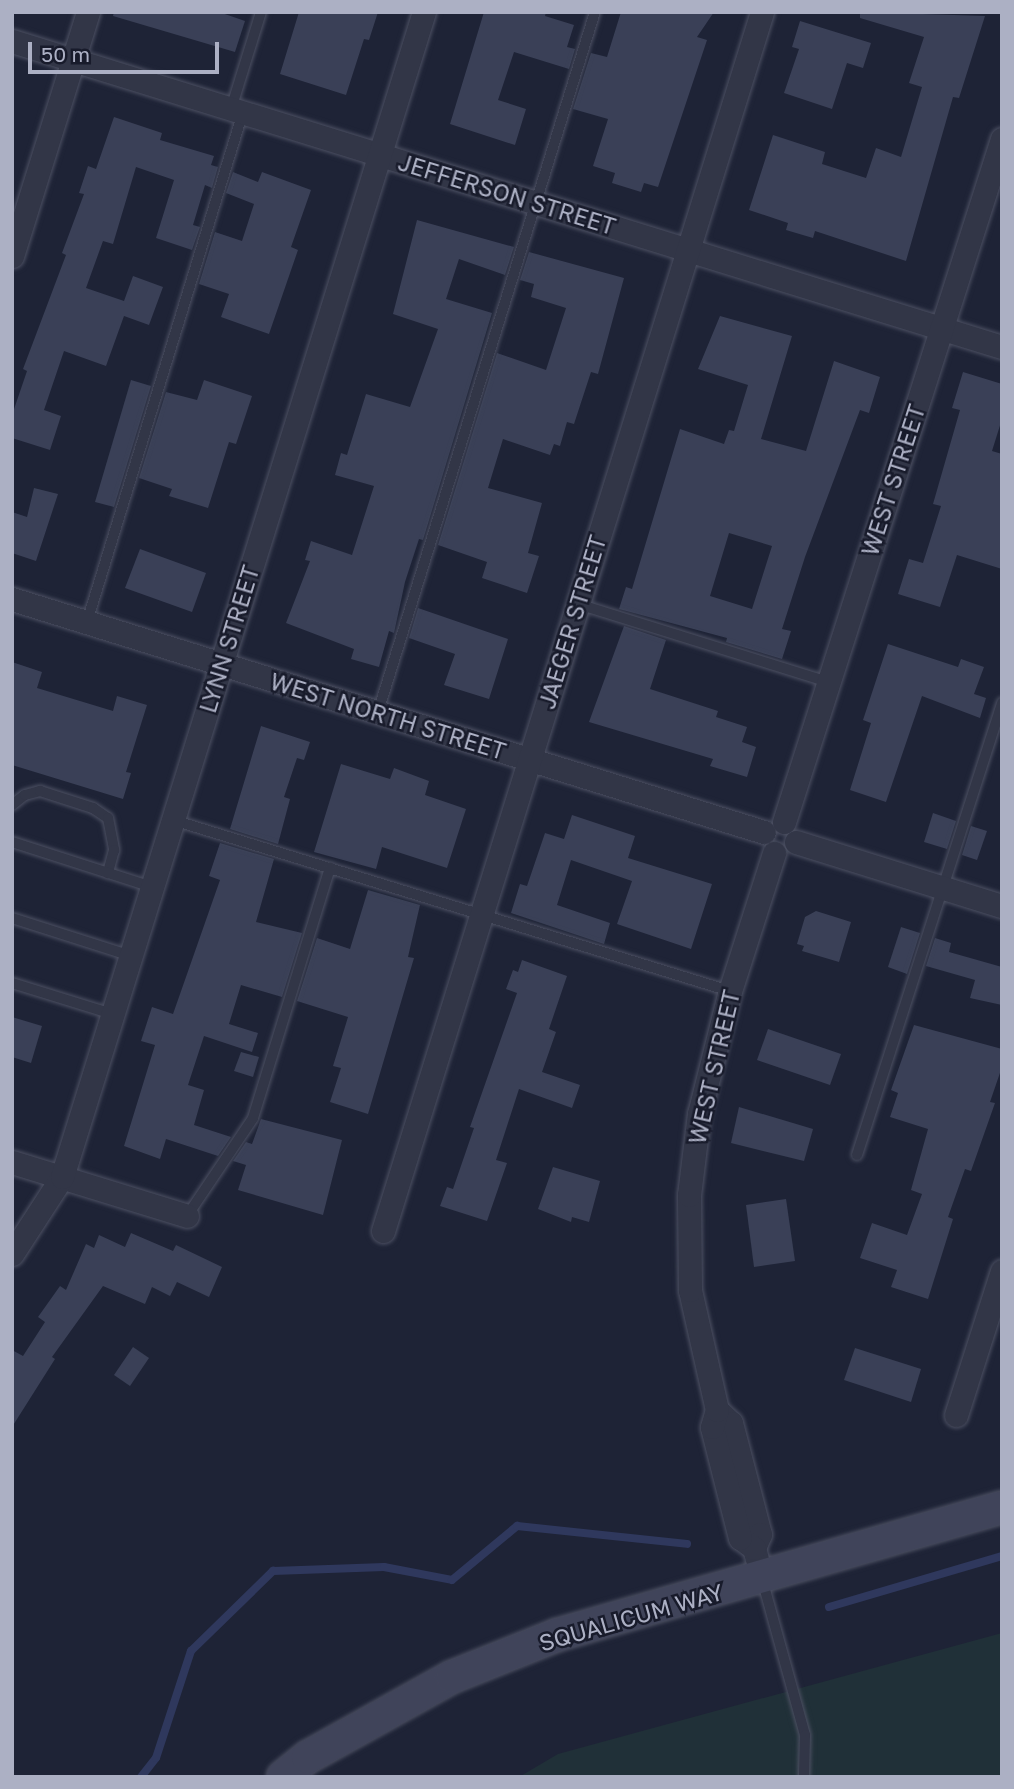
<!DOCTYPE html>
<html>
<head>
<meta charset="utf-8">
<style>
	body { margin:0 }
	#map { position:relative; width:1014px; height:1789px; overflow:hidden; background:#1e2336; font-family:"Golos Text",sans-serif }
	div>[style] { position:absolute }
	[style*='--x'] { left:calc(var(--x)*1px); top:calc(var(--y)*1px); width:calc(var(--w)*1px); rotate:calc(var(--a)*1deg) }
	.green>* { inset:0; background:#203038 }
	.stream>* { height:8px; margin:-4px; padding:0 4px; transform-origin:4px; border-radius:4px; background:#2f385d }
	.building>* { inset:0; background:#3a4057 }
	.roads { filter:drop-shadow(0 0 2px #4c5062) drop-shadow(0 0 2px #4c5062) }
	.lane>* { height:10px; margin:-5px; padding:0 5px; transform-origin:5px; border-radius:5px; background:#323647 }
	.street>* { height:23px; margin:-11.5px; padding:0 11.5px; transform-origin:11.5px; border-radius:11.5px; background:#323647 }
	.secondary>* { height:32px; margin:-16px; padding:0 16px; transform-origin:16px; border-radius:16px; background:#40445a }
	span { translate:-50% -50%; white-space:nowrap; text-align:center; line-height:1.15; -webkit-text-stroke:5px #181b2b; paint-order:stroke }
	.street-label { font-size:23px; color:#acb0c4 }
	.frame { position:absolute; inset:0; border:14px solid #acb0c4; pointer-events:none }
	.scale { position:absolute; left:28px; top:42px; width:191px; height:32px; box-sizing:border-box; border:4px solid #acb0c4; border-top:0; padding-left:9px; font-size:21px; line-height:24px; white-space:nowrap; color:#acb0c4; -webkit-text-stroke:5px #181b2b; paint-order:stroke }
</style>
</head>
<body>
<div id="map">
	<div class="green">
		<i style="clip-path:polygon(1002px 1633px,1002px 1777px,519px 1777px,558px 1754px)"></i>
	</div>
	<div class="stream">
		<i style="--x:829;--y:1607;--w:180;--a:-16.4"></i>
		<i style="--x:141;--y:1777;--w:24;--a:-52"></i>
		<i style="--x:156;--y:1758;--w:113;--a:-71.9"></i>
		<i style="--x:191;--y:1651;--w:115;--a:-44.3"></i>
		<i style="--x:273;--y:1571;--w:111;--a:-2.1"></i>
		<i style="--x:384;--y:1567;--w:69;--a:10.8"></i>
		<i style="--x:452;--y:1580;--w:85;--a:-39.7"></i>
		<i style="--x:517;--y:1526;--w:171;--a:6"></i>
	</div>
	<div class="building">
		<i style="clip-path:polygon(114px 12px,219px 12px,245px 21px,235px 52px,113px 16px)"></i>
		<i style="clip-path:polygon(299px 12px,378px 12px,369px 40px,364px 39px,346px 95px,280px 74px)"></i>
		<i style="clip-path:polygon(484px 12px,546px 12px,545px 16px,574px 25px,567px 47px,575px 49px,569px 69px,514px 52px,498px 100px,526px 109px,515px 145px,450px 124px)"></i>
		<i style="clip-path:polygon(621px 12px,714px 12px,697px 37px,707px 40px,658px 187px,644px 183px,641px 192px,612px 183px,615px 173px,593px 166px,608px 119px,573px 109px,591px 53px,607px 57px)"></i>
		<i style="clip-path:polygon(860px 12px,985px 16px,959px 98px,953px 97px,906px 261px,815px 231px,813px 238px,786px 230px,788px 223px,749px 210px,773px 135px,825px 152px,822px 164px,866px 178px,876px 148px,901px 157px,922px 87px,909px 83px,924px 37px,860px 18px)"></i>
		<i style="clip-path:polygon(800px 21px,871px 43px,863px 68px,847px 63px,832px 109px,784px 93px,799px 49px,792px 47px)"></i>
		<i style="clip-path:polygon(114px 117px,162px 133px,160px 140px,214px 156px,211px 165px,218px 167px,212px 188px,205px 185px,193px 225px,200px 227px,192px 250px,156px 238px,174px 180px,136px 167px,113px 244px,103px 241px,86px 288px,124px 301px,133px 276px,163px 287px,149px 325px,124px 316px,106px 366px,64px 351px,44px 410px,61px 416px,50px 450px,12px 438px,12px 415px,27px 371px,23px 369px,66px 255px,62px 253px,84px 194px,79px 193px,88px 166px,96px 169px)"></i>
		<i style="clip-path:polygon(233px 172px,258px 182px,262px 172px,311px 190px,291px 247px,298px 250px,269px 334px,221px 317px,229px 294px,199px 284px,215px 232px,242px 241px,254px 204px,226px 193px)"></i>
		<i style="clip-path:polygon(417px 220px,514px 247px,505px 275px,459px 259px,446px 299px,492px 313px,423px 540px,419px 539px,405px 582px,394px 633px,389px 631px,379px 667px,351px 659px,354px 649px,286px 623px,310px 561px,305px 560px,311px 541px,352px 555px,374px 486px,335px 475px,341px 453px,347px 455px,366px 394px,410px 407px,438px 329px,393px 314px)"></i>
		<i style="clip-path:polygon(529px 252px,624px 278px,598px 374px,591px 372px,574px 424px,567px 422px,560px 446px,554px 444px,550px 455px,503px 439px,488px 488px,542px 503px,528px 553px,539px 556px,527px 593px,482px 578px,487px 562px,438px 545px,497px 353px,546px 370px,566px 308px,531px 297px,534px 284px,520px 280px)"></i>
		<i style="clip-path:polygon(evenodd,720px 316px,792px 336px,761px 439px,806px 451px,834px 361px,880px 377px,869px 413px,860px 410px,805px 557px,782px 629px,791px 631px,782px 659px,726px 642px,727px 638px,619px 609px,626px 587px,632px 589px,680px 429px,724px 444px,729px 430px,734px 431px,748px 385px,698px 369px,720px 316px,729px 533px,772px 546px,752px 609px,710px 596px,729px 533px)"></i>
		<i style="clip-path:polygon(963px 372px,1002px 384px,1002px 419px,992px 451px,1002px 454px,1002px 569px,957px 555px,940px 607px,898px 594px,909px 559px,923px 563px,941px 506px,933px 504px,960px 410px,952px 408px)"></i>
		<i style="clip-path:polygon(131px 380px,151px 386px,114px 507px,95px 502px)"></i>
		<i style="clip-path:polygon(204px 380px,252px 396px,236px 444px,229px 442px,208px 508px,169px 496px,172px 489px,139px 478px,166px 392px,197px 400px)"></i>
		<i style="clip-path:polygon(34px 488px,58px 494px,36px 561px,12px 553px,12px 512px,27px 517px)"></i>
		<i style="clip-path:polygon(140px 549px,206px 573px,192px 612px,125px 588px)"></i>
		<i style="clip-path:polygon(418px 608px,508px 639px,489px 699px,444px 685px,455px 654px,409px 638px)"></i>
		<i style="clip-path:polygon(624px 626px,666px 640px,650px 689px,718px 711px,716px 717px,747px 727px,742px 742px,756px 747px,747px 777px,710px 766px,713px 759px,589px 722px)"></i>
		<i style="clip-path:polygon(888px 644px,958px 667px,961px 659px,984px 667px,974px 694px,986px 698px,980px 718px,922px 696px,886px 802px,850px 790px,871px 723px,863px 720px)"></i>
		<i style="clip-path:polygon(12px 662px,42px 672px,37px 688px,113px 711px,117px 696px,147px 705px,126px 772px,131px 773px,123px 799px,12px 765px)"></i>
		<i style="clip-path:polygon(261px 726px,310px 742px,304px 760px,297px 758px,284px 797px,290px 799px,278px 844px,230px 829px)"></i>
		<i style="clip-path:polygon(341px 764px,390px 779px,394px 768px,429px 781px,425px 795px,466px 809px,447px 868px,382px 847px,376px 869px,314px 852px)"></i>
		<i style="clip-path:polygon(933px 813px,956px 821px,947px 849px,924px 842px)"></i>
		<i style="clip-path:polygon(572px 815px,635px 836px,628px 858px,712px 884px,691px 949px,617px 924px,632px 881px,571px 860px,557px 905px,610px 923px,604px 944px,511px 913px,520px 884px,527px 886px,545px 833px,564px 839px)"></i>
		<i style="clip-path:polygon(971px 826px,987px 831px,977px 860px,962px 855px)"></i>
		<i style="clip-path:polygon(220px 843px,274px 859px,256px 922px,302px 933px,282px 997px,241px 985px,229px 1024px,258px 1033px,252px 1052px,204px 1036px,188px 1085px,204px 1090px,194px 1125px,231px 1137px,218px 1156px,166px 1139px,160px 1159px,124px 1146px,155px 1045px,141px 1041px,152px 1007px,173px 1014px,220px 880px,209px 876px)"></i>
		<i style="clip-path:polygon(368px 890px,420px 905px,408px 957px,414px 958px,368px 1114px,330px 1102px,341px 1068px,333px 1066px,348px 1017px,297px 1001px,317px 938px,350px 949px)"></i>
		<i style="clip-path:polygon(816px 911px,851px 922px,839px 962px,802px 951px,804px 946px,797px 944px,805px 917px)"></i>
		<i style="clip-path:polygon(901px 927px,920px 933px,907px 974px,888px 967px)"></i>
		<i style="clip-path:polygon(935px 938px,951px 943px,949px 952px,1002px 967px,1002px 1005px,970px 998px,975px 980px,926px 966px)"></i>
		<i style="clip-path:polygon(522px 960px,567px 976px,549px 1029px,556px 1032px,542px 1072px,580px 1085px,572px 1108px,519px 1089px,496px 1160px,507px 1163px,487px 1221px,440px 1206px,447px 1187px,453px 1189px,474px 1128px,470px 1127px,517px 993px,506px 989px,513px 970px,518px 972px)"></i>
		<i style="clip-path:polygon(12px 1017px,42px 1026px,31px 1063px,12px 1057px)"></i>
		<i style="clip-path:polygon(914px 1025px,1002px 1049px,1002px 1067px,990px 1102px,995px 1103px,971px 1171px,965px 1169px,948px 1217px,953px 1219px,928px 1299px,891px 1287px,897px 1270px,860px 1258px,872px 1223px,907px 1235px,922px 1194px,911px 1190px,928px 1129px,890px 1117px,898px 1093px,891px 1090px)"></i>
		<i style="clip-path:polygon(768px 1029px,841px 1054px,830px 1085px,757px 1060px)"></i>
		<i style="clip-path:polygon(241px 1052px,259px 1057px,253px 1077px,234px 1071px)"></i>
		<i style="clip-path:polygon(739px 1107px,813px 1129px,804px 1161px,731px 1143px)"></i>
		<i style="clip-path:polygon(261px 1119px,342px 1140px,323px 1215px,238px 1190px,246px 1165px,233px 1161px,246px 1142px,252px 1144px)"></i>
		<i style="clip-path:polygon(553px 1167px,600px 1181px,589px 1222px,572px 1217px,571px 1222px,538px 1209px)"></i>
		<i style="clip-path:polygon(786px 1199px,795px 1261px,754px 1267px,746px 1205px)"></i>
		<i style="clip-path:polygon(131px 1233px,173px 1251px,176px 1245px,222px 1267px,209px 1297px,177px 1282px,170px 1296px,152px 1287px,145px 1304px,103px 1286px,52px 1357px,55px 1359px,12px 1427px,12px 1350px,23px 1356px,45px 1322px,38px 1317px,60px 1286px,66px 1290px,86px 1244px,94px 1248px,99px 1235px,125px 1247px)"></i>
		<i style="clip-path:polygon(133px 1347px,149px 1358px,130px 1386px,114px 1375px)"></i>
		<i style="clip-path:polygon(855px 1348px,921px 1369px,911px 1402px,844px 1380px)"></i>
	</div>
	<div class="roads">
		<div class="lane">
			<i style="--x:231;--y:109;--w:102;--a:-72.8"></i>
			<i style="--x:578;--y:604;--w:263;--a:17.3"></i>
			<i style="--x:87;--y:622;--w:533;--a:-72.99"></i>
			<i style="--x:378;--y:712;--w:733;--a:-72.78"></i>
			<i style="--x:12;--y:805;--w:16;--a:-38"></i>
			<i style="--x:25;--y:795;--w:16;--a:-15"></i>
			<i style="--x:40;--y:791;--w:56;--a:17.8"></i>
			<i style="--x:93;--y:808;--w:18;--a:34"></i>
			<i style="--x:108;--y:818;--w:33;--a:79"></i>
			<i style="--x:114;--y:850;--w:24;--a:105"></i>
			<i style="--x:173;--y:820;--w:583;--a:17.07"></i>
			<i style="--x:12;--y:842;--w:147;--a:17.8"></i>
			<i style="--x:12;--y:918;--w:125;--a:17.7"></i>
			<i style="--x:12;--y:983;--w:105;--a:17.2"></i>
			<i style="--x:857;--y:1155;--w:475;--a:-72.2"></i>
			<i style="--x:187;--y:1216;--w:118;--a:-56"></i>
			<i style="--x:253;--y:1118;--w:262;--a:-72.9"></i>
			<i style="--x:762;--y:1579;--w:162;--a:74.6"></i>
			<i style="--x:805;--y:1735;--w:42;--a:91.4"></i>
		</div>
		<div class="street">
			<i style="--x:12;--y:41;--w:1036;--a:17.18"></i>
			<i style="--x:12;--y:256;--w:256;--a:-72.7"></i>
			<i style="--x:12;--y:599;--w:787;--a:17.22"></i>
			<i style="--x:784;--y:822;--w:717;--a:-72.3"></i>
			<i style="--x:796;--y:842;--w:216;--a:17.3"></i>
			<i style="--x:12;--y:1162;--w:183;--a:17.1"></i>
			<i style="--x:383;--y:1231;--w:1277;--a:-72.73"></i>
			<i style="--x:12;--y:1254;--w:92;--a:-57"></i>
			<i style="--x:62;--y:1177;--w:1220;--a:-72.74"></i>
			<i style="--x:717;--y:1410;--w:19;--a:43"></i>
			<i style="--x:731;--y:1423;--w:115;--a:75.4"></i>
			<i style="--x:760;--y:1534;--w:15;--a:113"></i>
			<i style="--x:754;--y:1548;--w:11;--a:75"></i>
			<i style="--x:956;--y:1415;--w:151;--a:-72.3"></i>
			<i style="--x:754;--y:1548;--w:17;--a:-144"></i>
			<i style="--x:740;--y:1538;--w:114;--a:-104.2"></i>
			<i style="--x:712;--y:1427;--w:18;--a:-74"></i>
			<i style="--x:717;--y:1410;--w:123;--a:-102.7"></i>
			<i style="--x:690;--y:1290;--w:95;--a:-90.6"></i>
			<i style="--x:689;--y:1195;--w:82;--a:-83"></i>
			<i style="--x:699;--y:1114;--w:127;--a:-75.9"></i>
			<i style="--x:730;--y:991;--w:145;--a:-72.3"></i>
		</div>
		<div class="secondary">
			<i style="--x:283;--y:1777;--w:32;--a:-39"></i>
			<i style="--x:308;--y:1757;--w:165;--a:-29.1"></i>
			<i style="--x:452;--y:1677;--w:113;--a:-21.8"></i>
			<i style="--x:557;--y:1635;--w:463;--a:-16"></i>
		</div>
	</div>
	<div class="street-label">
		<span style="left:507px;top:194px;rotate:17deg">JEFFERSON STREET</span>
		<span style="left:893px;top:480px;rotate:-72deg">WEST STREET</span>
		<span style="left:572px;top:622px;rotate:-73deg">JAEGER STREET</span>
		<span style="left:229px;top:639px;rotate:-73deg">LYNN STREET</span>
		<span style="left:388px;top:716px;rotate:17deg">WEST NORTH STREET</span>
		<span style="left:714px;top:1067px;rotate:-77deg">WEST STREET</span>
		<span style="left:631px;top:1617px;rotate:-16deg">SQUALICUM WAY</span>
	</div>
	<div class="frame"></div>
	<div class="scale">50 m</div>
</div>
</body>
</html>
